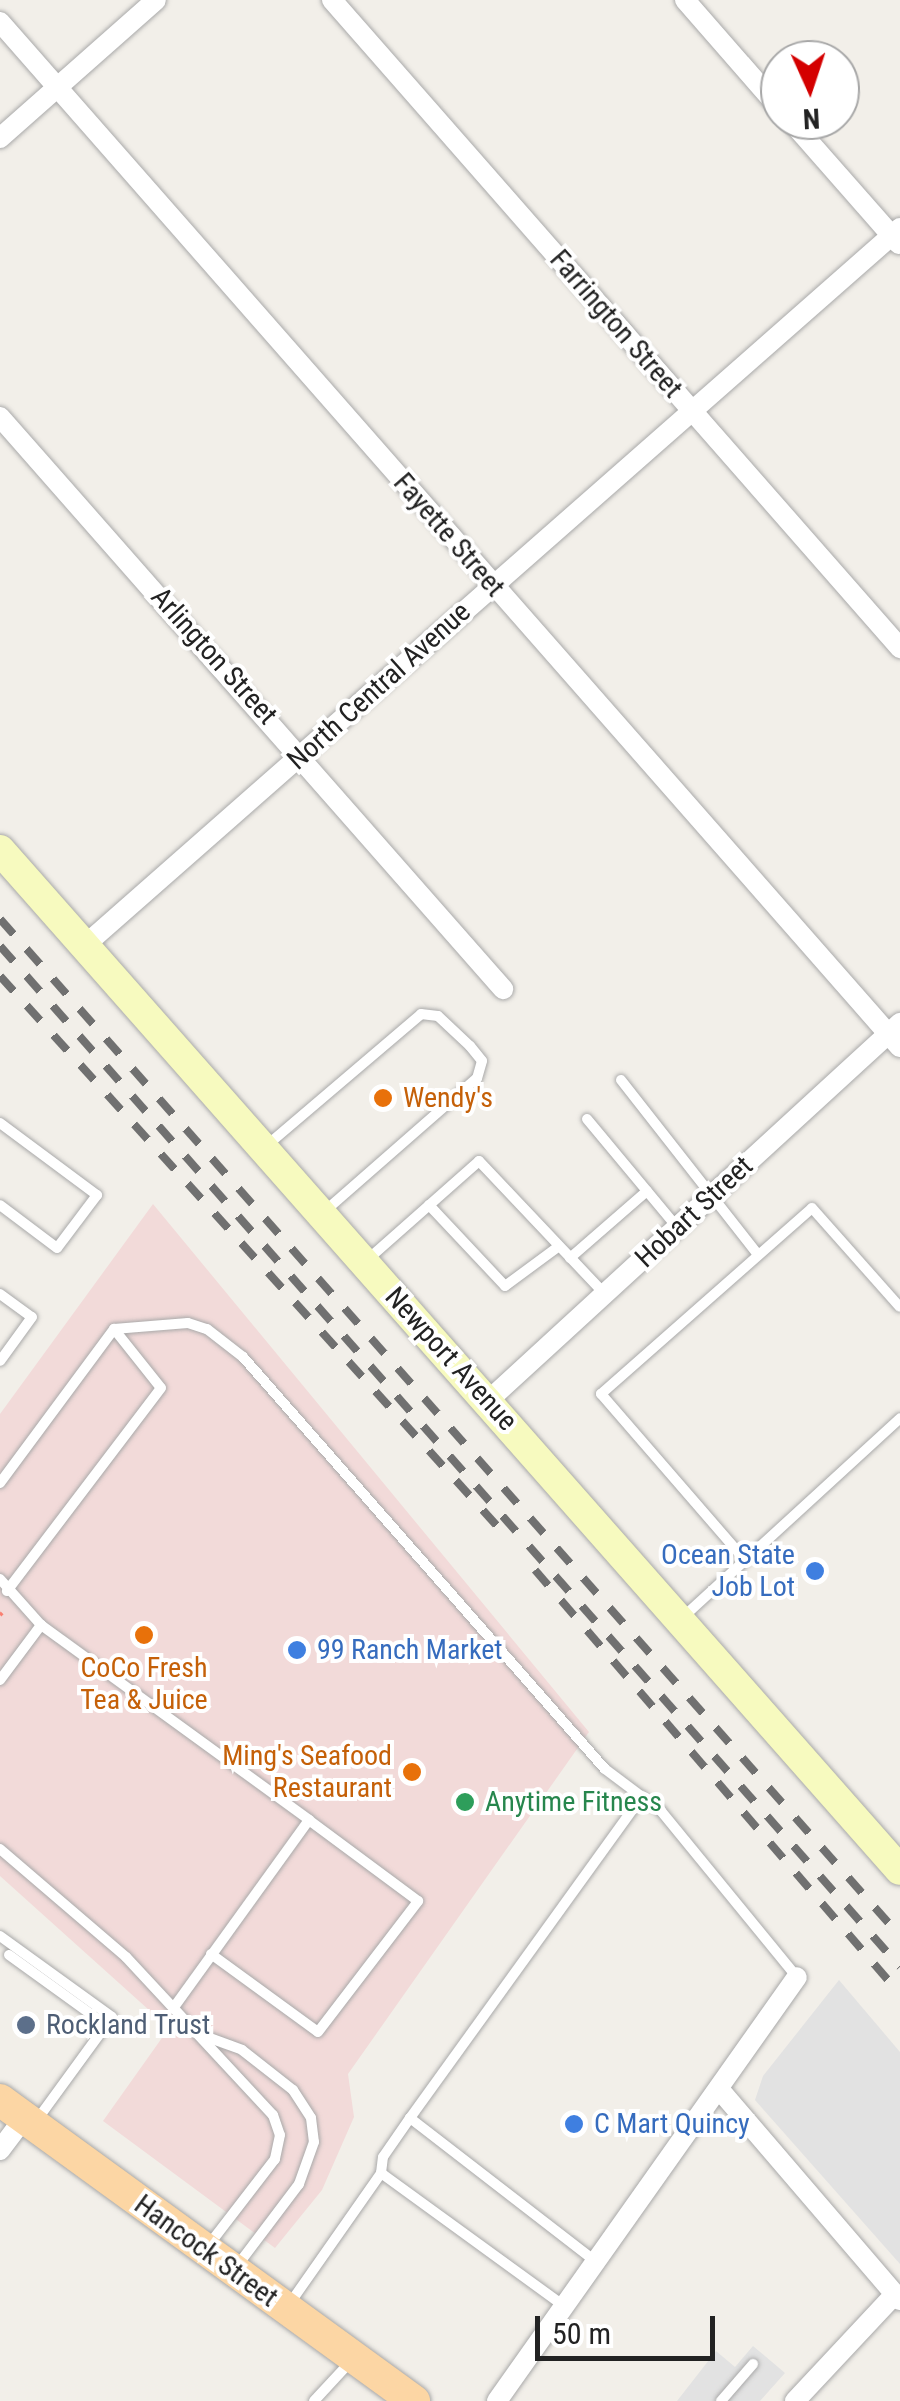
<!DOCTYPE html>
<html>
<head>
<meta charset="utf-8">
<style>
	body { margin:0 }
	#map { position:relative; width:900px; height:2401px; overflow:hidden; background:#f2efe9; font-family:"Roboto Condensed",sans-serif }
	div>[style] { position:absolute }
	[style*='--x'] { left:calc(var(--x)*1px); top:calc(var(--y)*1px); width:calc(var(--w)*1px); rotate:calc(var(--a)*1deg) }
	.commercial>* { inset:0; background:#f2dad9 }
	.parking>* { inset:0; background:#e2e2e2 }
	.path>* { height:4px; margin-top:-2px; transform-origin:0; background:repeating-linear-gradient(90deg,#fa8072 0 5px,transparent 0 10px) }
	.roads { filter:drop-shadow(0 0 2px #a9a9a9) drop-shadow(0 0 2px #a9a9a9) }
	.service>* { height:10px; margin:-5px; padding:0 5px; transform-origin:5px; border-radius:5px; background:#fff }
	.minor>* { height:20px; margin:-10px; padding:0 10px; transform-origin:10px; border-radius:10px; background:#fff }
	.secondary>* { height:30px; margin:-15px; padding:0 15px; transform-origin:15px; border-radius:15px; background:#f7fabf }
	.primary>* { height:32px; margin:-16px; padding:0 16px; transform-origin:16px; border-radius:16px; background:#fcd6a4 }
	.rail>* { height:8px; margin-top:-4px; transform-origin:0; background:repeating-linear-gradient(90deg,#707070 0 20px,transparent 0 40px) }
	.dots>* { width:28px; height:28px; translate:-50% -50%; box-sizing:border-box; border:5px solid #fff; border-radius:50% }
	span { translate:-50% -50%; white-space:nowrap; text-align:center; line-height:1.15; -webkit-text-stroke:8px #fff; paint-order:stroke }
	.street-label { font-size:28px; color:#222 }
	.food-label { font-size:28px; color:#c56008 }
	.left { translate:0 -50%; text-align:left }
	.right { translate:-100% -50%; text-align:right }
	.shop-label { font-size:28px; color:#366cbe }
	.leisure-label { font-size:28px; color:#27864d }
	.service-label { font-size:28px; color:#4e5e75 }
	.north { position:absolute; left:760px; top:40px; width:100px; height:100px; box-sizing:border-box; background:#fff; border:2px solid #a7a7a7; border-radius:50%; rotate:177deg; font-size:28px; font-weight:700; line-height:40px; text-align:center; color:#222 }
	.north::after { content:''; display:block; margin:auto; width:35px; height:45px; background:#d40000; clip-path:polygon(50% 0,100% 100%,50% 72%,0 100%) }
	.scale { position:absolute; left:535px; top:2316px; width:180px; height:45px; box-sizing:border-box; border:5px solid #222; border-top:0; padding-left:12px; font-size:30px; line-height:35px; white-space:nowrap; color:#222; -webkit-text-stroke:8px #fff; paint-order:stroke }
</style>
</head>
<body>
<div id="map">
	<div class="commercial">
		<i style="clip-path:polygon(153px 1204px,589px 1732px,348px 2074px,354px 2117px,322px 2190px,275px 2248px,103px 2121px,169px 2028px,0 1876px,0 1414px)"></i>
	</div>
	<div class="parking">
		<i style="clip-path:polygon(839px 1980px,900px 2052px,900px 2264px,755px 2100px,763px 2076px)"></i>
		<i style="clip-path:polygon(753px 2346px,785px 2373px,760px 2401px,677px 2401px,716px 2351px,735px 2367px)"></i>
	</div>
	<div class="path">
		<i style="--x:0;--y:1615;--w:3;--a:-45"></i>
	</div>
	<div class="roads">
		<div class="service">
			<i style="--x:621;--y:1080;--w:222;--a:51.9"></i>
			<i style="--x:587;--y:1119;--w:141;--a:50.2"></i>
			<i style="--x:0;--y:1123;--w:121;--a:36.6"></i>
			<i style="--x:97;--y:1195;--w:66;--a:127"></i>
			<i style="--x:57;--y:1248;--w:71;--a:-143"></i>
			<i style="--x:265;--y:1147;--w:205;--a:-40.4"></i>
			<i style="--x:421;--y:1014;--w:17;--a:7"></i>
			<i style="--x:438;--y:1016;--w:44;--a:43.2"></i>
			<i style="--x:470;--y:1046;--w:19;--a:51"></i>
			<i style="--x:482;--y:1061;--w:18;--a:106"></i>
			<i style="--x:477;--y:1078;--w:205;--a:138.8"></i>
			<i style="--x:429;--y:1205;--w:111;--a:46.8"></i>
			<i style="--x:505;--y:1286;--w:67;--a:-36.5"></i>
			<i style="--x:570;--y:1258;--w:102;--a:-41"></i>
			<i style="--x:366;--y:1261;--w:151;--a:-41.5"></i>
			<i style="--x:479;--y:1161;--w:182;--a:46.6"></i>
			<i style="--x:0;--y:1294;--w:39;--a:36"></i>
			<i style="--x:32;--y:1317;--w:54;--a:126"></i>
			<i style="--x:114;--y:1329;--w:74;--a:-4.6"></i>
			<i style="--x:188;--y:1323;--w:20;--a:18"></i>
			<i style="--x:207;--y:1329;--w:46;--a:37.9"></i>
			<i style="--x:243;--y:1357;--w:548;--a:48.7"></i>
			<i style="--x:605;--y:1769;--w:70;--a:36.9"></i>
			<i style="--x:661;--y:1811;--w:215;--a:50.7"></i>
			<i style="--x:0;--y:1483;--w:192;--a:-53.5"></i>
			<i style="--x:114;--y:1329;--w:75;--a:51.5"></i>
			<i style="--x:161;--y:1388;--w:255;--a:127.2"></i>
			<i style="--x:745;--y:1560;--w:220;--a:-130.9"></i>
			<i style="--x:601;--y:1394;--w:281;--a:-41.4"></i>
			<i style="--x:812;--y:1208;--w:132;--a:48.4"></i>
			<i style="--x:0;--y:1579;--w:62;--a:48.3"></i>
			<i style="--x:681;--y:1619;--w:297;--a:-42.5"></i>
			<i style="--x:0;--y:1680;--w:69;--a:-53.3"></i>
			<i style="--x:41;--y:1625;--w:331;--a:36"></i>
			<i style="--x:309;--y:1820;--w:229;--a:125.8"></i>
			<i style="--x:0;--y:1849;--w:166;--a:40.6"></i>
			<i style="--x:126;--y:1957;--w:216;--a:47.1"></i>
			<i style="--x:273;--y:2115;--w:21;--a:71"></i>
			<i style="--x:280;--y:2135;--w:25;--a:102"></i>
			<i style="--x:275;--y:2159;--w:110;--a:127.6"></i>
			<i style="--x:0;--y:1936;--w:138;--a:35.9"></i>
			<i style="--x:112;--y:2017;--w:127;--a:126.1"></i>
			<i style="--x:211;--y:1954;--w:132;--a:36.1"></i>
			<i style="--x:318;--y:2032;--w:165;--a:-52.6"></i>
			<i style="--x:418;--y:1901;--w:136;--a:-143.4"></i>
			<i style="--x:9;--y:1955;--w:120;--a:35.8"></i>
			<i style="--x:207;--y:2037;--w:37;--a:20"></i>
			<i style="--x:242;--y:2050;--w:65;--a:38.1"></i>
			<i style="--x:293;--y:2090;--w:33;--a:57"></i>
			<i style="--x:311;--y:2118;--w:24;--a:83"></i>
			<i style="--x:314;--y:2142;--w:45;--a:109.7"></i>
			<i style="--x:299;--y:2184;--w:103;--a:127.1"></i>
			<i style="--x:381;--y:2173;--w:16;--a:-83"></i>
			<i style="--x:383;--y:2157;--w:47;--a:-55.3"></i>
			<i style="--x:595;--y:2261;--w:234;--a:-142.3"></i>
			<i style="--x:410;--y:2118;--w:397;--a:-54.2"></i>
			<i style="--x:288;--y:2306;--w:162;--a:-55"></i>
			<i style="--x:381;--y:2173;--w:226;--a:36"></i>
			<i style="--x:314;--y:2401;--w:54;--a:-47.2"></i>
			<i style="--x:721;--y:2401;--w:49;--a:-49.1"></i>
		</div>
		<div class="minor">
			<i style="--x:332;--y:0;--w:862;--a:48.76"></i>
			<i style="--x:685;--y:0;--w:145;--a:48.9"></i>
			<i style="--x:0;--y:22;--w:1364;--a:48.72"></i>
			<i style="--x:790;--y:120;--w:165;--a:48.7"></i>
			<i style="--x:0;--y:138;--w:208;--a:-41.5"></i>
			<i style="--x:0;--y:417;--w:762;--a:48.67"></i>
			<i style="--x:84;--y:946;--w:1087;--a:-41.34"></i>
			<i style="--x:489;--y:1400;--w:558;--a:-42.53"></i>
			<i style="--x:719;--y:2089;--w:278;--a:49.4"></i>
			<i style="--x:0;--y:2150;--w:40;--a:-53"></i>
			<i style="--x:497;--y:2401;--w:519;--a:-54.72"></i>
			<i style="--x:795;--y:2401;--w:146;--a:-46.9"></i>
		</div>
		<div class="secondary">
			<i style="--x:0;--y:850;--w:1360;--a:48.58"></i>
		</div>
		<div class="primary">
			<i style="--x:0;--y:2100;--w:512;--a:36.02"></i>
		</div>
	</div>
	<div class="rail">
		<i style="--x:0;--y:919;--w:1358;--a:48.49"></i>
		<i style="--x:0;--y:946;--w:1361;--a:48.6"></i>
		<i style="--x:0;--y:976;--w:744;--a:47.89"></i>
		<i style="--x:535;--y:1570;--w:559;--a:49.28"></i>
	</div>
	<div class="dots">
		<i style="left:383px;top:1098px;background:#e8710a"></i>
		<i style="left:815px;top:1571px;background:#3f7fe0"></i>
		<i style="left:144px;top:1635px;background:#e8710a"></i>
		<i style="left:297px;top:1650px;background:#3f7fe0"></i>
		<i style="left:412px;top:1772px;background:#e8710a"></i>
		<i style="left:465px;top:1802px;background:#2e9e5b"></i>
		<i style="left:26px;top:2025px;background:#5c6f8a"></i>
		<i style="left:574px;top:2124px;background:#3f7fe0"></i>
	</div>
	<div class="street-label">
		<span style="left:616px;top:324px;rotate:49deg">Farrington Street</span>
		<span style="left:449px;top:535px;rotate:49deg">Fayette Street</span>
		<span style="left:214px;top:656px;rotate:48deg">Arlington Street</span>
		<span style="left:379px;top:686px;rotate:-42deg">North Central Avenue</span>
		<span style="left:694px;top:1212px;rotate:-43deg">Hobart Street</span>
		<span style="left:451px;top:1359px;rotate:48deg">Newport Avenue</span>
		<span style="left:206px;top:2251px;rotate:36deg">Hancock Street</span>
	</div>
	<div class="food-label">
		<span class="left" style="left:403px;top:1098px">Wendy's</span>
		<span style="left:144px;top:1684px">CoCo Fresh<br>Tea &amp; Juice</span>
		<span class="right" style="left:392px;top:1772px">Ming's Seafood<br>Restaurant</span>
	</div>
	<div class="shop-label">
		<span class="right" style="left:795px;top:1571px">Ocean State<br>Job Lot</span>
		<span class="left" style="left:317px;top:1650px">99 Ranch Market</span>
		<span class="left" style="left:594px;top:2124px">C Mart Quincy</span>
	</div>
	<div class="leisure-label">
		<span class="left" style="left:485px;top:1802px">Anytime Fitness</span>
	</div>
	<div class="service-label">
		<span class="left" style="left:46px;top:2025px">Rockland Trust</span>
	</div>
	<div class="north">N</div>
	<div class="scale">50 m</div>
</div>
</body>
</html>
